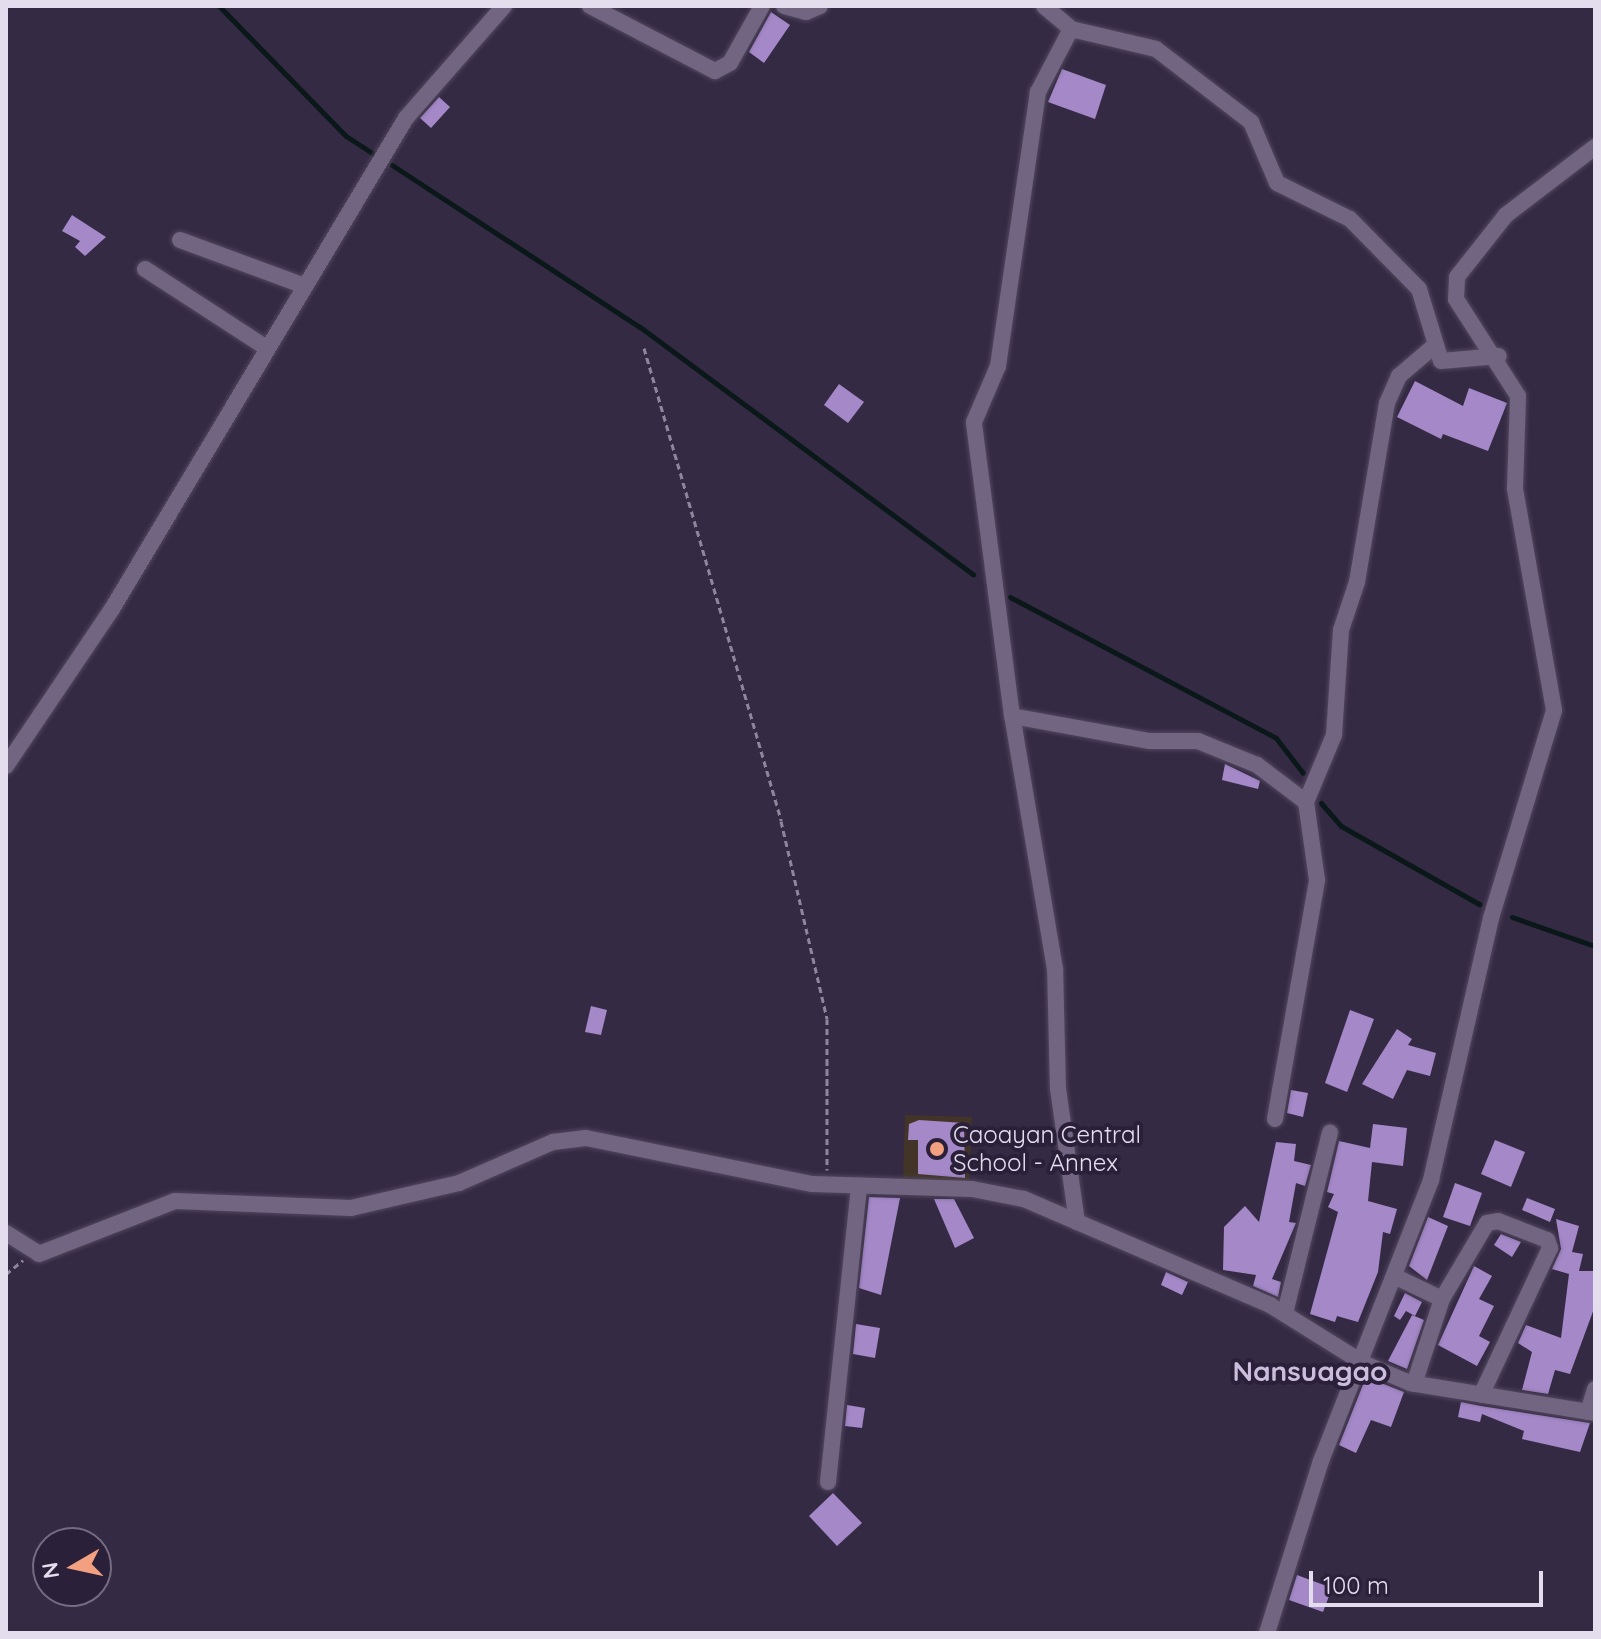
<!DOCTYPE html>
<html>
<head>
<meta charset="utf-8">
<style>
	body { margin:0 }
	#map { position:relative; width:1601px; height:1639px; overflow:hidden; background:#352a44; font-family:Quicksand,sans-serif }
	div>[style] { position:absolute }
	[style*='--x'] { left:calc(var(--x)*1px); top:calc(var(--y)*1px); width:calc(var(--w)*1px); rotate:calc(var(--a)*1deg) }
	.education>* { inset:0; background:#423527 }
	.stream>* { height:5px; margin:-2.5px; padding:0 2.5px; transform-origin:2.5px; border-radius:2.5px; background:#0a1819 }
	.building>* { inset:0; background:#a488c8 }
	.path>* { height:3px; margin-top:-1.5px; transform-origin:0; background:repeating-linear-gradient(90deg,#8f869b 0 6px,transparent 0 10px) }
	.roads { filter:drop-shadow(0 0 2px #51475d) drop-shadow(0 0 2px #51475d) }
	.minor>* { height:16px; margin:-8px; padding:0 8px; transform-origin:8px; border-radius:8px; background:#716582 }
	.dots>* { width:22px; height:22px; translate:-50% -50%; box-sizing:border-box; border:4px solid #2b2039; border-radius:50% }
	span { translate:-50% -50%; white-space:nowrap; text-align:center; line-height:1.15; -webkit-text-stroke:8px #2b2039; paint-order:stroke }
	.poi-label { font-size:24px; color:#e4ddee }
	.left { translate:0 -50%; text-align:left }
	.quarter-label { font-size:28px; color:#cabdde; font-weight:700 }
	.frame { position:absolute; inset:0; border:8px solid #e4ddee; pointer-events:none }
	.north { position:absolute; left:32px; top:1527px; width:80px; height:80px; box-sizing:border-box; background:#2b2039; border:2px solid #756c81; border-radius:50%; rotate:261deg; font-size:22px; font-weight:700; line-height:32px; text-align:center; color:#e4ddee }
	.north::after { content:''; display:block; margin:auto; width:28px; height:36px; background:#f2a07f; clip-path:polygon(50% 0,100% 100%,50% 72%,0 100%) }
	.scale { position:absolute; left:1309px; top:1571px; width:234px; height:36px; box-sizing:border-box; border:4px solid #e4ddee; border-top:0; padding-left:10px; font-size:24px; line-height:28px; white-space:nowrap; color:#e4ddee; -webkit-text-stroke:6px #2b2039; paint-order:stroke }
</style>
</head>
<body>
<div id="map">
	<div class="education">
		<i style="clip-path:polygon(905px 1115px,972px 1117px,969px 1183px,903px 1181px)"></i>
	</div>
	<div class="stream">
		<i style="--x:219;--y:6;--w:182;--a:45.7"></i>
		<i style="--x:346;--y:136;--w:33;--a:33"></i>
		<i style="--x:392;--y:165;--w:296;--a:33.2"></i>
		<i style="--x:640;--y:327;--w:415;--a:36.6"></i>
		<i style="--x:1010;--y:597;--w:301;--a:27.9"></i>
		<i style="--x:1276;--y:738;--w:44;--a:52.4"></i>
		<i style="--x:1321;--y:803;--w:30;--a:49"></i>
		<i style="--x:1341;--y:826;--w:159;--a:29.5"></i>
		<i style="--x:1512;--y:917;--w:88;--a:19.3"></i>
	</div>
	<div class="building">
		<i style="clip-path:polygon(771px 12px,790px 25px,764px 63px,749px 52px)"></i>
		<i style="clip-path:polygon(1062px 69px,1106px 85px,1095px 119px,1048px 102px)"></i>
		<i style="clip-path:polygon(439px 97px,450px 107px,431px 128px,420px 118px)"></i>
		<i style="clip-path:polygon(72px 215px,106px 237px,85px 256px,75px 247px,80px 241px,62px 231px)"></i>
		<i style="clip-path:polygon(1415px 381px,1463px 406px,1469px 388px,1507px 403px,1488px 451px,1443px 434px,1441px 439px,1397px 417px)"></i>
		<i style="clip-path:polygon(839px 384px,864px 402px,848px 423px,824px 405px)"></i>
		<i style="clip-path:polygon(1225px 764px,1260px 781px,1258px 789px,1222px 780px)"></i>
		<i style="clip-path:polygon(591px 1006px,607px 1010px,601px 1035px,585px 1032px)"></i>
		<i style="clip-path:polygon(1350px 1010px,1374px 1019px,1347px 1092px,1325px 1083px)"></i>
		<i style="clip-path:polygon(1397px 1029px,1412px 1039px,1408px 1045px,1436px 1053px,1430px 1076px,1407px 1070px,1393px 1099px,1362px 1084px)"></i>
		<i style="clip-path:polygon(1291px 1090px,1308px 1093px,1303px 1117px,1287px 1113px)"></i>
		<i style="clip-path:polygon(919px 1120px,964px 1123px,965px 1178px,918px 1174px,918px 1140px,908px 1140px,909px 1124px)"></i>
		<i style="clip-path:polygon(1373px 1124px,1407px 1128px,1403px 1166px,1372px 1162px,1368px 1201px,1397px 1209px,1390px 1234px,1383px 1232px,1378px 1272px,1358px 1322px,1337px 1316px,1335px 1322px,1310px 1314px,1338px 1212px,1328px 1207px,1334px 1194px,1327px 1192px,1339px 1141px,1370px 1148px)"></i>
		<i style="clip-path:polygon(1495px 1140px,1525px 1152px,1511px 1187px,1481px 1174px)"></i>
		<i style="clip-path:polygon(1276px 1142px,1296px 1144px,1294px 1161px,1311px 1165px,1305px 1186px,1296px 1183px,1289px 1222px,1296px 1223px,1272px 1279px,1281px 1282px,1278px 1297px,1253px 1286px,1256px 1275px,1223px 1270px,1224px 1227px,1245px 1206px,1259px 1222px)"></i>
		<i style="clip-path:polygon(1455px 1183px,1482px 1193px,1470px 1226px,1443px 1217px)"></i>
		<i style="clip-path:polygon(869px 1197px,900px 1198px,881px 1295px,859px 1288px)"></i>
		<i style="clip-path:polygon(1527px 1198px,1555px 1209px,1550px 1222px,1522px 1210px)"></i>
		<i style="clip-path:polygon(934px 1199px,954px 1199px,974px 1238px,955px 1248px)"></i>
		<i style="clip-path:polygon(1428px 1217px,1448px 1226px,1427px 1280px,1409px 1266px)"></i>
		<i style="clip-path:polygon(1556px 1219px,1579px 1226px,1572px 1252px,1583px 1254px,1579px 1271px,1595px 1271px,1595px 1306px,1570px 1374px,1555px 1370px,1548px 1394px,1522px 1390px,1532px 1352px,1518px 1343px,1526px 1325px,1561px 1338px,1569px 1274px,1552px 1269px,1561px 1249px)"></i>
		<i style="clip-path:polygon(1501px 1234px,1521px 1242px,1512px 1257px,1494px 1245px)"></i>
		<i style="clip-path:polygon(1474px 1266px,1492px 1276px,1479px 1299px,1494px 1306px,1479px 1336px,1490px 1342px,1477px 1366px,1438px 1345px)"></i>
		<i style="clip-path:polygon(1166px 1272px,1188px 1282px,1182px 1295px,1161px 1285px)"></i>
		<i style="clip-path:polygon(1405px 1293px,1422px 1302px,1415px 1316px,1406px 1311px,1400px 1320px,1394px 1316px)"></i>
		<i style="clip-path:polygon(1412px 1315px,1424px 1320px,1407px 1369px,1388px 1361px)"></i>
		<i style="clip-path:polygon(856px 1324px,880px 1328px,875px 1358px,853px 1354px)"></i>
		<i style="clip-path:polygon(1366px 1377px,1404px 1392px,1391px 1427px,1371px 1420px,1356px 1453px,1339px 1445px)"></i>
		<i style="clip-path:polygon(1461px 1402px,1481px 1406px,1590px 1423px,1580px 1452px,1522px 1439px,1524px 1431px,1482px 1414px,1480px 1422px,1458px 1417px)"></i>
		<i style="clip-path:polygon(847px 1405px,865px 1408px,862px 1428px,845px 1426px)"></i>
		<i style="clip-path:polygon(833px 1493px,862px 1523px,837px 1546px,809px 1516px)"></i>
		<i style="clip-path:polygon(1297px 1575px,1332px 1588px,1323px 1612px,1289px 1600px)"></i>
	</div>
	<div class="path">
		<i style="--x:644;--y:348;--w:492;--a:73.8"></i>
		<i style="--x:781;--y:821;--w:203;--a:76.9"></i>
		<i style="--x:827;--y:1019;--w:151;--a:90"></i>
		<i style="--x:6;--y:1274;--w:22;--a:-39"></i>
	</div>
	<div class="roads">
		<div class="minor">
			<i style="--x:590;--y:6;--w:141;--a:27.5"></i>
			<i style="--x:715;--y:71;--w:17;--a:-28"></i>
			<i style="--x:730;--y:63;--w:65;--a:-60.7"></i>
			<i style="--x:784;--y:6;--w:23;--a:15"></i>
			<i style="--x:806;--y:12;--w:15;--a:-23"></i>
			<i style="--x:1044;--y:6;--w:35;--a:40"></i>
			<i style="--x:1071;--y:29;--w:87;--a:13.2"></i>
			<i style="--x:1156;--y:49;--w:120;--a:37.5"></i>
			<i style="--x:1251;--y:122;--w:66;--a:66.9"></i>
			<i style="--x:1277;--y:183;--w:81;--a:26.3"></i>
			<i style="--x:1350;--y:219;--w:98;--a:45.4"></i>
			<i style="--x:1419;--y:289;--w:75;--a:73"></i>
			<i style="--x:1441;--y:361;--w:58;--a:-4.9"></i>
			<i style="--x:180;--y:240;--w:130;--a:20.2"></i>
			<i style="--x:145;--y:269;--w:143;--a:33"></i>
			<i style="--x:1012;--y:716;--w:296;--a:-97.4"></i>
			<i style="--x:974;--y:422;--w:61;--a:-66.8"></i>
			<i style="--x:998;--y:366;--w:277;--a:-81.7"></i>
			<i style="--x:1038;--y:92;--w:71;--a:-62.4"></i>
			<i style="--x:6;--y:766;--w:189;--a:-56"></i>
			<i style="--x:112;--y:609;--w:572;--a:-59.09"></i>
			<i style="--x:406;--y:118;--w:149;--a:-48.8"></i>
			<i style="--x:1275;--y:1119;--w:243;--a:-80"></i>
			<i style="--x:1317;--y:880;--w:79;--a:-98"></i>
			<i style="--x:1306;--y:802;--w:73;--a:-67.3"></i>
			<i style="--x:1334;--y:735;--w:105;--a:-86.2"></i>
			<i style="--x:1341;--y:630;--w:51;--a:-71.6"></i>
			<i style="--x:1357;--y:582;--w:181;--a:-80.5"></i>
			<i style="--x:1387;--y:403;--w:30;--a:-66"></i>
			<i style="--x:1399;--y:376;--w:46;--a:-40.6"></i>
			<i style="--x:1077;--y:1222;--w:134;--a:-98.1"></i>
			<i style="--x:1058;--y:1089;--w:120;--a:-91.4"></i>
			<i style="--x:1055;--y:969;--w:257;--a:-99.6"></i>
			<i style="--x:1012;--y:716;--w:140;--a:10.3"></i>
			<i style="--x:1150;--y:741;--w:48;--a:0"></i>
			<i style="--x:1198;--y:741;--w:64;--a:22.1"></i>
			<i style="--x:1257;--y:765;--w:61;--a:37.1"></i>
			<i style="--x:6;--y:1233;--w:39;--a:32"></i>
			<i style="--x:39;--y:1254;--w:146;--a:-21.3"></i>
			<i style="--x:175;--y:1201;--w:176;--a:2.3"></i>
			<i style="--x:351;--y:1208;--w:111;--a:-13"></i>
			<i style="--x:459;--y:1183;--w:103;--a:-23.6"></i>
			<i style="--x:553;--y:1142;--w:33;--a:-7"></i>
			<i style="--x:586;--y:1138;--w:231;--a:11.5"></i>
			<i style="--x:812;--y:1184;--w:160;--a:1.8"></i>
			<i style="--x:972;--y:1189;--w:53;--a:10.9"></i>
			<i style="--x:1024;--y:1199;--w:268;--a:23.3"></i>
			<i style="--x:1270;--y:1305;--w:110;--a:31.9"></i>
			<i style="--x:1363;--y:1363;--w:51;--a:23.1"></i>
			<i style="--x:1410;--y:1383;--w:187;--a:9.2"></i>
			<i style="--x:1396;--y:1277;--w:51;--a:25.6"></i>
			<i style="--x:1285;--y:1313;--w:186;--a:-76"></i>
			<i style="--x:1414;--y:1384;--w:89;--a:-71.8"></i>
			<i style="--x:1442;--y:1299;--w:88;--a:-59.4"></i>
			<i style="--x:1487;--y:1223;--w:11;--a:-10"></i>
			<i style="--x:1498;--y:1221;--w:53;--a:21.2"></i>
			<i style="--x:1547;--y:1240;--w:9;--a:69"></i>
			<i style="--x:1550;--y:1248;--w:162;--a:115.1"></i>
			<i style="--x:1588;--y:1412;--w:24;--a:-73"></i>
			<i style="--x:828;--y:1482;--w:298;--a:-84"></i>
			<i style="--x:1267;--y:1633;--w:180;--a:-72.6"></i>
			<i style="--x:1321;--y:1461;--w:302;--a:-68.6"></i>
			<i style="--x:1431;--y:1180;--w:269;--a:-77.1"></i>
			<i style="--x:1491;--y:918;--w:217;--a:-73.1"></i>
			<i style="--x:1554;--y:710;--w:225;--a:-100"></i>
			<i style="--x:1515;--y:488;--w:92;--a:-88.1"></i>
			<i style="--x:1518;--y:396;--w:115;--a:-122.6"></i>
			<i style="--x:1456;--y:299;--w:22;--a:-87"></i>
			<i style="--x:1457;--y:277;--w:79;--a:-51.7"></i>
			<i style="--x:1506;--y:215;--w:112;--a:-37.4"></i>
		</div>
	</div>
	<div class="dots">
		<i style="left:937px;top:1149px;background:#f2a07f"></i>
	</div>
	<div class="poi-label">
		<span class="left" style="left:953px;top:1149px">Caoayan Central<br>School - Annex</span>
	</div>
	<div class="quarter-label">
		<span style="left:1310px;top:1371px">Nansuagao</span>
	</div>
	<div class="frame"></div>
	<div class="north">N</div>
	<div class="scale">100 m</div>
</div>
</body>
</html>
